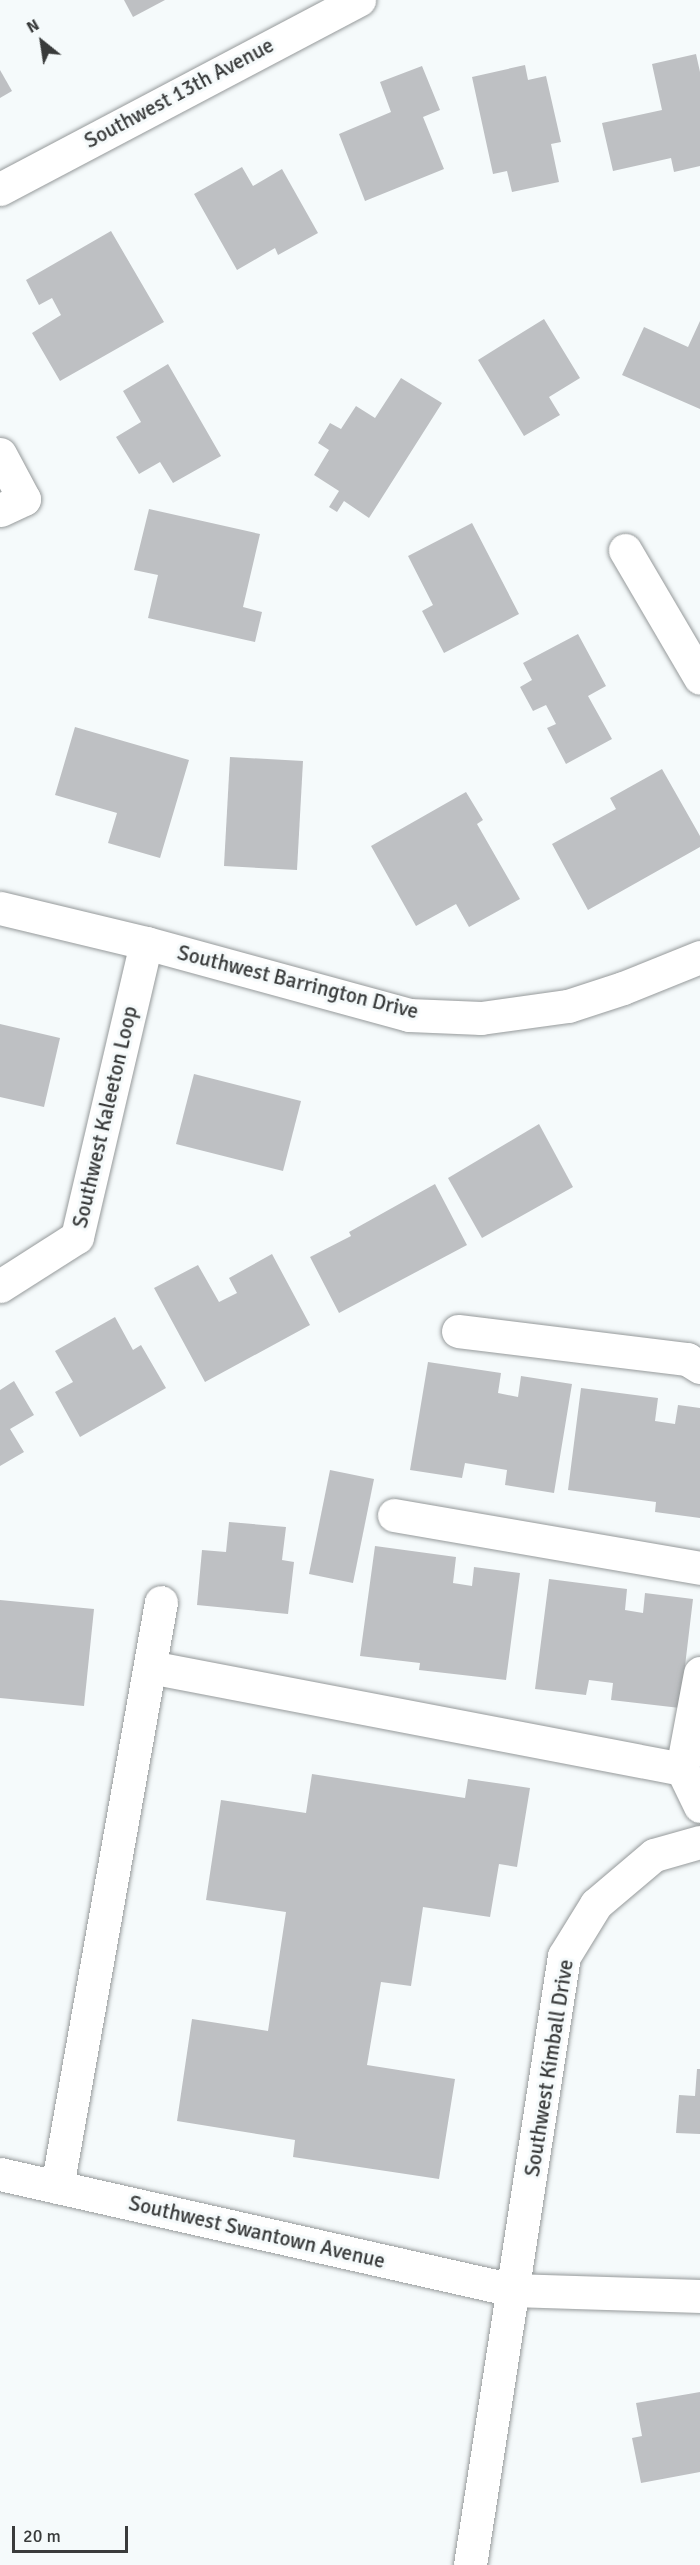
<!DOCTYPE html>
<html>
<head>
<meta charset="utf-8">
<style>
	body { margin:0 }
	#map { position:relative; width:700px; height:2565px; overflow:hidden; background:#f5fafb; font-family:Signika,sans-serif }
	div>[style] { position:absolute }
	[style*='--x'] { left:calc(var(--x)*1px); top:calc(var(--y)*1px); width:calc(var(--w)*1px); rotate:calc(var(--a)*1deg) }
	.building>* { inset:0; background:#bec0c3 }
	.roads { filter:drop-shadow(0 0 2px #969a9b) drop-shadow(0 0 2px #969a9b) }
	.minor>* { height:33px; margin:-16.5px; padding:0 16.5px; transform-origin:16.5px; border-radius:16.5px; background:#fff }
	span { translate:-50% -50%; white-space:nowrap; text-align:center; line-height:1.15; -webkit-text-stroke:6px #f5fafb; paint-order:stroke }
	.street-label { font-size:21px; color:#393b3b }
	.north { position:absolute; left:12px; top:12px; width:60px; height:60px; -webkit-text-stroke:4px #f5fafb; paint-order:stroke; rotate:330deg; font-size:16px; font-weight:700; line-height:24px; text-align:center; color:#393b3b }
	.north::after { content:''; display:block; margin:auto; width:21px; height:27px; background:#393b3b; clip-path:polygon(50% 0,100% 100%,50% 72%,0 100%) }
	.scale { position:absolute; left:12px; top:2526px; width:116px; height:27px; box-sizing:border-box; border:3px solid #393b3b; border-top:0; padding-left:8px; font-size:18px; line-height:21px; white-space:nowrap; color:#393b3b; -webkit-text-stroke:4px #f5fafb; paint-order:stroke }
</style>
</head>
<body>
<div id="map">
	<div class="building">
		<i style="clip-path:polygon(124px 0,165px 0,133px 17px)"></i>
		<i style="clip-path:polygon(696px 54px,700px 72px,700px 166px,674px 172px,671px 158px,613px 171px,602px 123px,662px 110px,652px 64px)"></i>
		<i style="clip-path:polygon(525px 65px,528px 80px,546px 76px,561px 142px,551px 144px,559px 182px,512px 192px,507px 171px,493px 174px,472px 77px)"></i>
		<i style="clip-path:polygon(422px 66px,440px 110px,423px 117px,444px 169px,365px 201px,339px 134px,391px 112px,380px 82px)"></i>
		<i style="clip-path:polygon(0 70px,12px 91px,0 98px)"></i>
		<i style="clip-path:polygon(242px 167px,253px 186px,282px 169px,318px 233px,278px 255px,275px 248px,237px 270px,194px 194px)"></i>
		<i style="clip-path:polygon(111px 231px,164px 322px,60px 381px,32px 333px,61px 315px,52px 298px,39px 305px,26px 280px)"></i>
		<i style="clip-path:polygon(544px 319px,580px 378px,549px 397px,560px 415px,524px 436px,478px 360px)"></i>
		<i style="clip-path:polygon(700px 321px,700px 409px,622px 375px,644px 327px,688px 347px)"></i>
		<i style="clip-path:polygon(168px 364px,221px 456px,173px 483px,160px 462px,139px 474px,116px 437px,141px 422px,123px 391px)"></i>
		<i style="clip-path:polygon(401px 378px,442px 403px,369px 518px,344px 501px,337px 512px,329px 507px,339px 491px,314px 475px,329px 450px,318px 443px,330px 423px,341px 429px,356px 406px,375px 418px)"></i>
		<i style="clip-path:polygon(149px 509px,260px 534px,243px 607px,262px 612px,255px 642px,148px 618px,158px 575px,134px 570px)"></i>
		<i style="clip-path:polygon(472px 523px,519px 614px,444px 653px,422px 611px,433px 605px,408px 556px)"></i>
		<i style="clip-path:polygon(578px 634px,606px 686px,588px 696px,612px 739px,566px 764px,547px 728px,556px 724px,546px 705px,533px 711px,520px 687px,532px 680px,523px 663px)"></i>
		<i style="clip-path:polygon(75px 727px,189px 760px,160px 858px,108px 843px,117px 813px,55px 795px)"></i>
		<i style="clip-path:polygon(230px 757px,303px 761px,297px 870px,224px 866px)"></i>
		<i style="clip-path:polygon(662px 769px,700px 836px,700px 847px,588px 910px,552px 844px,616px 809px,610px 798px)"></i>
		<i style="clip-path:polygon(466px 792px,483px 820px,477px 824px,520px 899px,469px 927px,456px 904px,416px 926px,371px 846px)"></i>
		<i style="clip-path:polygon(0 1024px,60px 1038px,44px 1107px,0 1097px)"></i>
		<i style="clip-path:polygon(194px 1074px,301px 1101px,283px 1171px,176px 1144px)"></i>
		<i style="clip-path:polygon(539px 1124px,573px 1187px,482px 1238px,448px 1178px)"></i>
		<i style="clip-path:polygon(435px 1184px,467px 1245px,339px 1313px,310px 1257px,351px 1236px,349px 1232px)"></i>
		<i style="clip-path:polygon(272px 1254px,310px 1325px,205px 1382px,154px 1288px,198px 1265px,219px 1302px,237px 1293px,229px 1278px)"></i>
		<i style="clip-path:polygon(115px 1317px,133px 1350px,141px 1345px,166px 1388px,80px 1437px,55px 1392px,73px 1382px,55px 1351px)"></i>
		<i style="clip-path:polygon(428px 1362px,501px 1373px,498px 1393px,518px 1397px,521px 1376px,572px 1384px,554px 1493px,505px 1485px,507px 1470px,465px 1463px,462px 1478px,410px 1470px)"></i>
		<i style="clip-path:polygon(14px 1381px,34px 1415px,10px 1429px,24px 1452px,0 1466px,0 1390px)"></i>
		<i style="clip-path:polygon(581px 1388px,658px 1398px,655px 1421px,675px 1424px,678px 1405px,700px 1408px,700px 1518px,655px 1512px,656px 1502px,568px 1490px)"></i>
		<i style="clip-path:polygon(330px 1470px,374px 1479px,353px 1583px,309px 1574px)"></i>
		<i style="clip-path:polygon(229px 1522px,286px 1527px,282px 1560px,294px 1562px,288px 1614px,197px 1605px,202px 1550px,226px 1552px)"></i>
		<i style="clip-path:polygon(375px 1546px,456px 1557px,453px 1583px,472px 1586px,474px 1567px,520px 1573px,506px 1680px,419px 1670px,420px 1663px,360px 1656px)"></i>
		<i style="clip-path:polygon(549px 1579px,627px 1589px,625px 1610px,643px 1613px,645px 1593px,693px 1599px,680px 1708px,611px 1700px,613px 1683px,589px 1680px,586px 1695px,535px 1689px)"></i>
		<i style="clip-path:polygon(0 1600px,94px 1609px,84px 1706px,0 1698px)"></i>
		<i style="clip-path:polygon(312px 1774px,465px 1798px,468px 1779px,530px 1788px,517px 1867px,499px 1864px,490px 1917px,423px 1907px,411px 1986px,381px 1982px,367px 2065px,455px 2079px,439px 2179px,293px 2157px,295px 2140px,177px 2121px,192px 2019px,268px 2031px,286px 1912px,206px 1900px,221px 1800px,306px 1813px)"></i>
		<i style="clip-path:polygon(697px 2069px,700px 2069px,700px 2134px,676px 2133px,679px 2095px,695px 2096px)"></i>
		<i style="clip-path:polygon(700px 2392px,700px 2472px,641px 2483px,632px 2438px,642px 2436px,636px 2403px)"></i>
	</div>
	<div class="roads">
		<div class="minor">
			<i style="--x:0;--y:189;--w:406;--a:-27.8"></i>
			<i style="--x:0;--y:454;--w:51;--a:61.9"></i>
			<i style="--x:24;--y:499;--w:26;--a:155"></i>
			<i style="--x:625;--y:550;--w:148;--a:59.6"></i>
			<i style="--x:0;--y:908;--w:150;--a:13.5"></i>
			<i style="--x:146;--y:943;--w:273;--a:15.3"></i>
			<i style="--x:409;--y:1015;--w:72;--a:2.4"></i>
			<i style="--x:481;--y:1018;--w:88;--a:-7.9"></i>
			<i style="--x:568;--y:1006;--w:58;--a:-18.1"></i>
			<i style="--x:623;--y:988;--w:83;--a:-21.9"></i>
			<i style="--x:0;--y:1286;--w:91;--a:-32.5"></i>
			<i style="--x:77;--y:1237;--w:302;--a:-76.8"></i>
			<i style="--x:458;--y:1331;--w:231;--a:7"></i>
			<i style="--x:687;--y:1359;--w:15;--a:32"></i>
			<i style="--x:394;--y:1515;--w:311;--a:9.8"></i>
			<i style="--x:150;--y:1667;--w:542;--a:10.85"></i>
			<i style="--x:700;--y:1673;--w:98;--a:100.6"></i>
			<i style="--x:682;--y:1769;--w:41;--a:64.1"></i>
			<i style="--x:0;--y:2174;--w:526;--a:12.74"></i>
			<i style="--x:513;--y:2290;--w:187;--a:1.8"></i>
			<i style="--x:57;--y:2187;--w:594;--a:-79.92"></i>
			<i style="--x:470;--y:2565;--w:616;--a:-81.23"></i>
			<i style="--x:564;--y:1956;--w:61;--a:-58.4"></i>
			<i style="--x:596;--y:1904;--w:76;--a:-40.2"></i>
			<i style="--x:654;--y:1855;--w:48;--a:-15.8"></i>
		</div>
	</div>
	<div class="street-label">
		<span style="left:179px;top:93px;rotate:-28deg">Southwest 13th Avenue</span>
		<span style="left:298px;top:982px;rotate:14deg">Southwest Barrington Drive</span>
		<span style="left:105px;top:1117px;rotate:-77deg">Southwest Kaleeton Loop</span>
		<span style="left:549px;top:2068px;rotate:-81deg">Southwest Kimball Drive</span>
		<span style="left:257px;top:2232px;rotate:13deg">Southwest Swantown Avenue</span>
	</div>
	<div class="north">N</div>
	<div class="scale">20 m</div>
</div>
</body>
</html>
